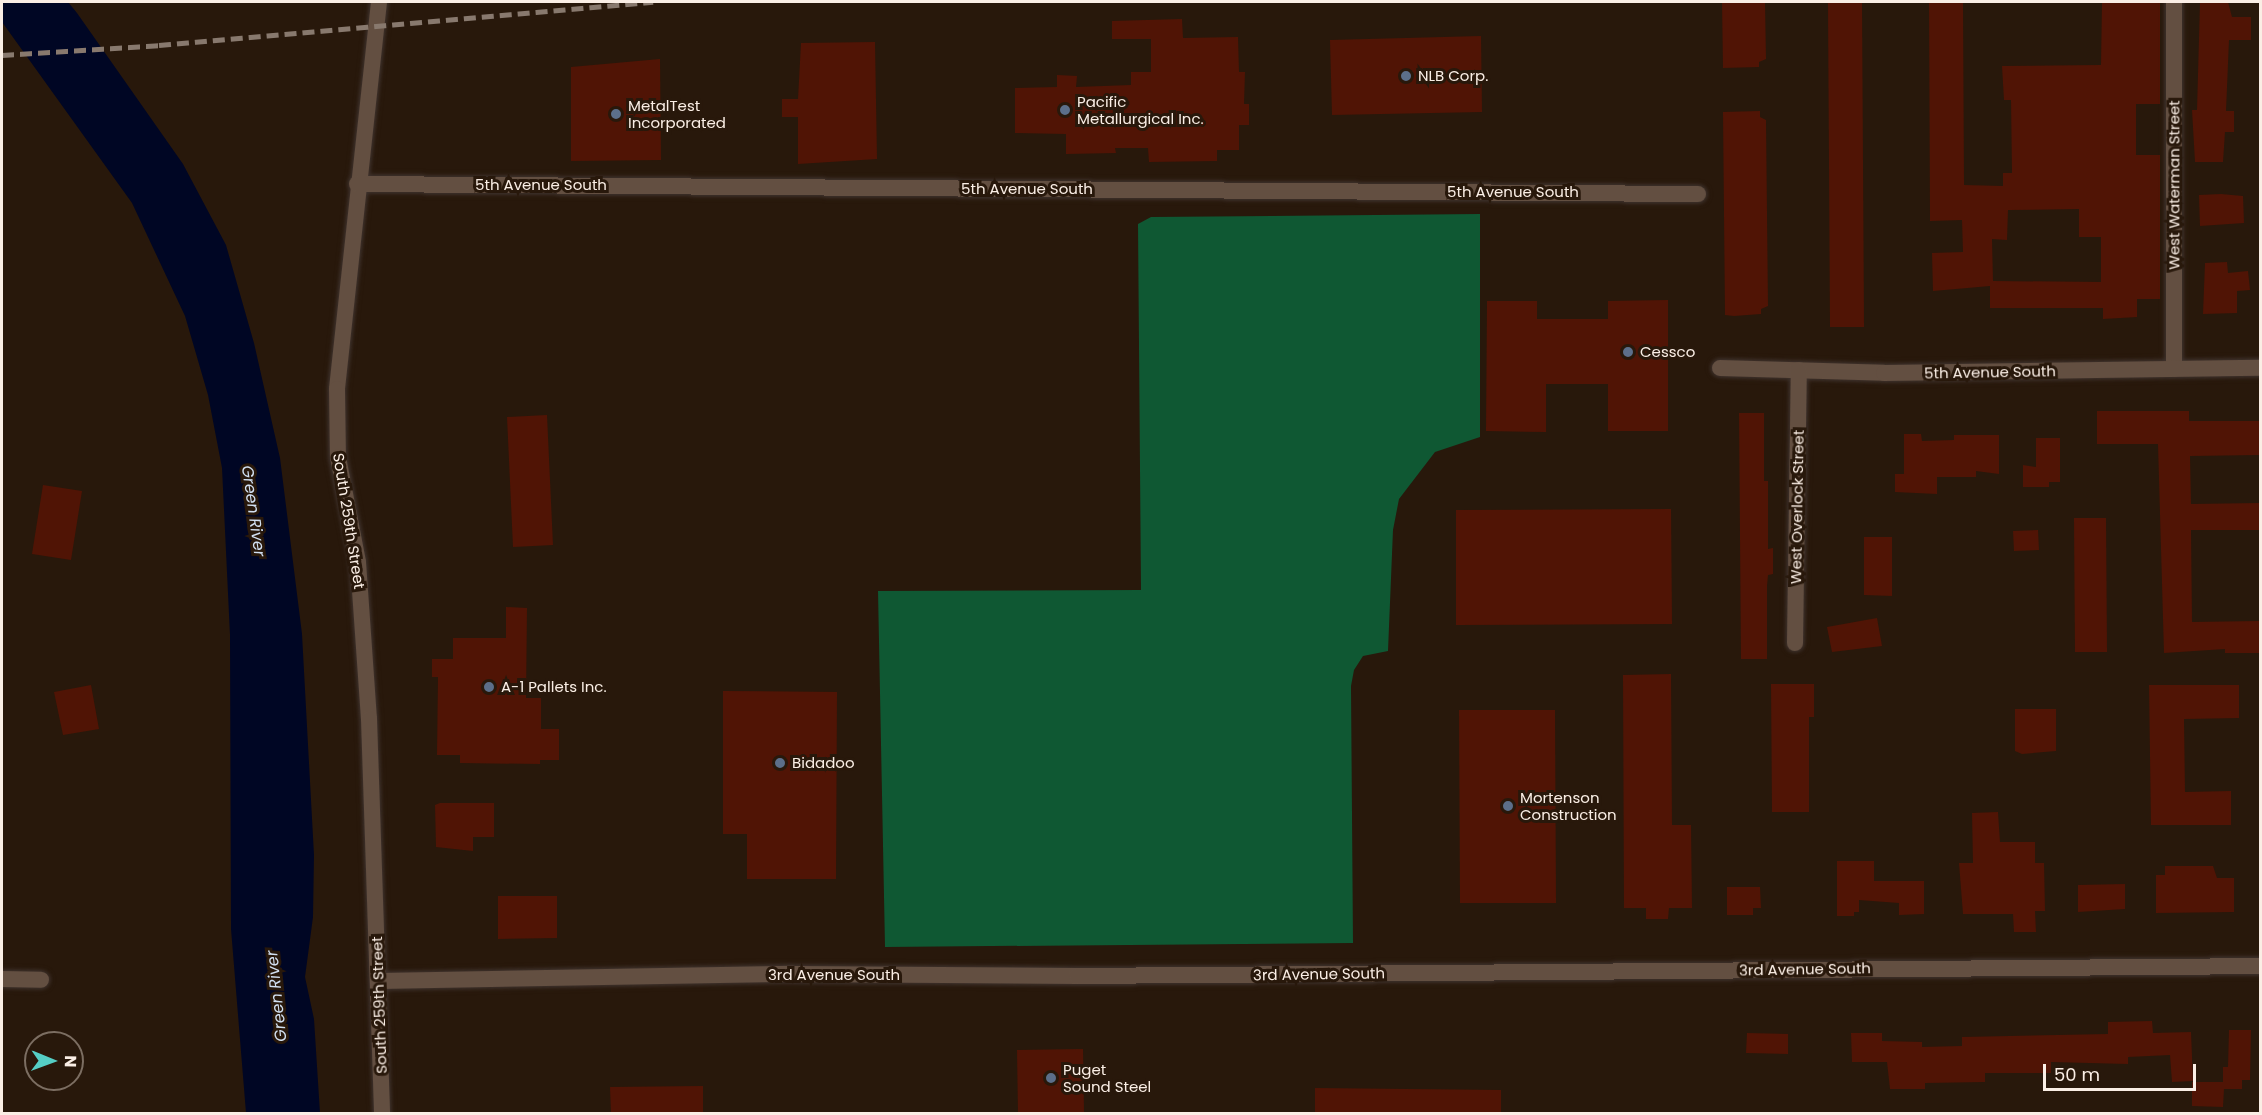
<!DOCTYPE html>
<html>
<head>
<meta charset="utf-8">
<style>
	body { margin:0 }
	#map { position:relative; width:2262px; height:1115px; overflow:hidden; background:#28180b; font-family:Poppins,sans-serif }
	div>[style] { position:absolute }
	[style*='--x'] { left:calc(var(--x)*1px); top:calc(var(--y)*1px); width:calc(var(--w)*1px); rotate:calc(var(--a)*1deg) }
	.forest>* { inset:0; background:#0f5833 }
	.water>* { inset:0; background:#000624 }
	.building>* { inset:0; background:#501405 }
	.roads { filter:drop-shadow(0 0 2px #3f332e) drop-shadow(0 0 2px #3f332e) }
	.minor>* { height:16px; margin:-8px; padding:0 8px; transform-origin:8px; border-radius:8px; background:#634f41 }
	.rail>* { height:4.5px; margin-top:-2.25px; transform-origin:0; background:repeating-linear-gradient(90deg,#88796e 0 12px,transparent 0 18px) }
	.dots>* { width:16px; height:16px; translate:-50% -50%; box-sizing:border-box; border:3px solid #28180b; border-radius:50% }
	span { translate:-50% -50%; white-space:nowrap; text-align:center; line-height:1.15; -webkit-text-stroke:6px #28180b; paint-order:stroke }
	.poi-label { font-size:15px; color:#faeee5 }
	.left { translate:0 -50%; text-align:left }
	.street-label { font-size:15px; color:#faeee5 }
	.water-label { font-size:16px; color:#d2e0f2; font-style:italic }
	.frame { position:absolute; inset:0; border:3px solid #faeee5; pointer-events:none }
	.north { position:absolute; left:24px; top:1031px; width:60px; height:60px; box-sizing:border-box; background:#28180b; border:2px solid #7c6e62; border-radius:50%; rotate:91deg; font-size:16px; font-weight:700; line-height:24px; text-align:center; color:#faeee5 }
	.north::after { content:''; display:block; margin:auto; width:21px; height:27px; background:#55cec5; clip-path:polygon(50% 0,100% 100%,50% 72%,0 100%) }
	.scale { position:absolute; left:2043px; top:1064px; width:153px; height:27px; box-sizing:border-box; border:3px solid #faeee5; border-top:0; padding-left:8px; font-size:18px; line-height:21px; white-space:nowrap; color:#faeee5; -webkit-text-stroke:4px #28180b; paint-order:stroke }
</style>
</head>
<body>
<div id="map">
	<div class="forest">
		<i style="clip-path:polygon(1480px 214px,1480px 437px,1435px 452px,1399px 499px,1393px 530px,1388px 651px,1363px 656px,1354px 670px,1351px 686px,1353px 943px,885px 947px,878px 591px,1141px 590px,1138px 224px,1151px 217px)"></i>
	</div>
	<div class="water">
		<i style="clip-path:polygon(2px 2px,68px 2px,77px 13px,183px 164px,226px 245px,254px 343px,280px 458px,302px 634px,314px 855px,313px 917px,305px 977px,314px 1019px,320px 1113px,246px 1113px,231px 929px,230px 635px,222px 468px,208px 395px,185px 316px,132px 203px,2px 22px)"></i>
	</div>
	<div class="building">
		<i style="clip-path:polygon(1722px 2px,1765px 2px,1766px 59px,1759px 62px,1759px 67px,1723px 68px)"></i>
		<i style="clip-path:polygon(1828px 2px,1862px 2px,1864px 327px,1830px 327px)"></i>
		<i style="clip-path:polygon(evenodd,1929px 2px,1963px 2px,1964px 185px,2003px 186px,2003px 173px,2012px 173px,2011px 100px,2004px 100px,2002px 66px,2101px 65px,2102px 2px,2160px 2px,2160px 104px,2136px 104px,2136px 155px,2160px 155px,2160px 299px,2137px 299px,2137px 317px,2103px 319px,2103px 308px,1990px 308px,1990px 286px,1933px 291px,1932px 253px,1963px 252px,1962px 220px,1930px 221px,1929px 2px,2079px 209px,2079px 237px,2101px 237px,2101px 282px,1993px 281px,1992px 239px,2007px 240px,2008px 210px,2079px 209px)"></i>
		<i style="clip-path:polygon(2200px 2px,2228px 2px,2232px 17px,2251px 17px,2251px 40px,2229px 40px,2226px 111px,2234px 111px,2234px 132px,2225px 132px,2223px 162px,2195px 162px,2192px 110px,2197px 110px)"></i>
		<i style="clip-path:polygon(1182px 19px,1183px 38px,1238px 37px,1239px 72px,1245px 72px,1244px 104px,1249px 104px,1249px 125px,1239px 125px,1239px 150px,1217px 150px,1217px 161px,1149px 162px,1148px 148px,1115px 148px,1116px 153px,1066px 154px,1066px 134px,1015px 133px,1015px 88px,1057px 87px,1057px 75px,1077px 76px,1076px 87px,1131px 85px,1131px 72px,1151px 72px,1151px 39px,1112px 39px,1112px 21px)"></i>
		<i style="clip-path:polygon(1481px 36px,1482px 112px,1332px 115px,1330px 40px)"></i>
		<i style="clip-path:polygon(875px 42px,877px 159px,798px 164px,798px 117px,782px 117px,782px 99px,798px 99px,801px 43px)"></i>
		<i style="clip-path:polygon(660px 59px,661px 160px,571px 161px,571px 67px)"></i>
		<i style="clip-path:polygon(1760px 111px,1760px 117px,1766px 120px,1768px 306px,1761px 309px,1761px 314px,1734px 316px,1725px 315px,1723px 112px)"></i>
		<i style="clip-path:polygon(2221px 194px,2243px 196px,2244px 223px,2200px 226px,2199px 195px)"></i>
		<i style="clip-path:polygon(2227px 262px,2228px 273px,2248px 271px,2250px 290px,2237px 291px,2237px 313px,2203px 314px,2205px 263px)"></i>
		<i style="clip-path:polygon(1668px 300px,1668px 431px,1608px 431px,1608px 384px,1546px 384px,1546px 432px,1486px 431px,1487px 301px,1537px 301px,1537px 319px,1608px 319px,1608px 301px)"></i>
		<i style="clip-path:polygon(2097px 411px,2189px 411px,2189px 421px,2260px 421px,2260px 455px,2190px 456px,2191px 504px,2260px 503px,2260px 530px,2191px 530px,2192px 622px,2259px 621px,2260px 653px,2225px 653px,2225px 649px,2164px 653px,2158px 444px,2097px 444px)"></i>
		<i style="clip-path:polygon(1739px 413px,1764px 413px,1764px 481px,1768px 481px,1768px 549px,1773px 548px,1773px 574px,1768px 575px,1767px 586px,1767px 659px,1741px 659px)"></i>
		<i style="clip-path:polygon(547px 415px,553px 545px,513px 547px,507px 417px)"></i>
		<i style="clip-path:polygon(1904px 434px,1921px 434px,1922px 441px,1954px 440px,1954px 435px,1999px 435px,1999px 474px,1976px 471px,1976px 477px,1937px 477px,1937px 494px,1895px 492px,1895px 474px,1904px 474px)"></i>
		<i style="clip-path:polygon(2036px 438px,2060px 438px,2060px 482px,2049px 482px,2049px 487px,2023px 487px,2023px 465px,2036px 467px)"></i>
		<i style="clip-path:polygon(43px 485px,82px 491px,71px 560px,32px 554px)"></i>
		<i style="clip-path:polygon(1671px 509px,1672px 624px,1456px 625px,1456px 510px)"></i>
		<i style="clip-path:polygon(2074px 518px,2106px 518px,2107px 652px,2075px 652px)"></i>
		<i style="clip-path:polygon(2038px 530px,2039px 550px,2014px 551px,2013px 531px)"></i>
		<i style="clip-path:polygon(1864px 537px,1892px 537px,1892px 596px,1864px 595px)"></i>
		<i style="clip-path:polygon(506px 607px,527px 608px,526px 698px,541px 698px,541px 729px,559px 729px,559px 760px,540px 760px,540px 764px,460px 763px,460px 755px,437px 755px,438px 677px,432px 677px,432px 659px,453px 659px,453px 638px,506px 638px)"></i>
		<i style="clip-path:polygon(1877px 618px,1882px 646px,1832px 652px,1827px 627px)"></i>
		<i style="clip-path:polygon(1671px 674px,1672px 825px,1691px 825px,1692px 908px,1669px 908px,1668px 919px,1646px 919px,1646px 908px,1624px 908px,1623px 675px)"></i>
		<i style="clip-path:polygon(1771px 684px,1814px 684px,1814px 717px,1809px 717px,1809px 812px,1772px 812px)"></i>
		<i style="clip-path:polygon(91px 685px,99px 729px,63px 735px,54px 692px)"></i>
		<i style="clip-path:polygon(2149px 685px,2239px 685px,2239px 718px,2184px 719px,2185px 792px,2231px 791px,2231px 825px,2151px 825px)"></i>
		<i style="clip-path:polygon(723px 691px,837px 692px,836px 879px,747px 879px,747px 834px,723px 834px)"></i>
		<i style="clip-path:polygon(2015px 709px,2056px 709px,2056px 751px,2022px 754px,2015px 751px)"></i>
		<i style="clip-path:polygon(1459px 710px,1555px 710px,1556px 903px,1460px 903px)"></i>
		<i style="clip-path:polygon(440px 803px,494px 803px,494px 837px,473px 837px,473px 851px,436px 847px,435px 805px)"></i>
		<i style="clip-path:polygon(1998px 812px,2000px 842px,2035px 842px,2035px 863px,2044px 863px,2045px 911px,2035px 911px,2036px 932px,2014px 932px,2013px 914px,1963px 914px,1959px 863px,1973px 863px,1972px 813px)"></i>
		<i style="clip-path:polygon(1837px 861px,1874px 861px,1874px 881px,1924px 881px,1924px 914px,1899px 915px,1899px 903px,1859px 900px,1859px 912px,1854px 912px,1854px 916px,1837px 916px)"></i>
		<i style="clip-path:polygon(2165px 866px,2213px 866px,2217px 878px,2234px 878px,2234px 912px,2156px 913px,2156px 875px,2165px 875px)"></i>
		<i style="clip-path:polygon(2125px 884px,2125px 909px,2078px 912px,2078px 885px)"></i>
		<i style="clip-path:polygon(1727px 887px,1760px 887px,1761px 908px,1753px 908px,1753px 915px,1727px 915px)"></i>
		<i style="clip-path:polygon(498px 896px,557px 896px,557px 938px,498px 939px)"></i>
		<i style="clip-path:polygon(2152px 1021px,2153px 1033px,2191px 1032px,2193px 1081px,2172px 1082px,2170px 1055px,2128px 1057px,2128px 1064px,2051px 1062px,2051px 1073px,1985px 1073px,1985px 1082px,1925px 1083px,1925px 1089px,1890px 1089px,1887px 1062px,1852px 1062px,1851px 1033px,1882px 1033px,1882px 1041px,1922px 1042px,1922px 1047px,1962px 1046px,1962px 1037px,2108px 1034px,2108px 1022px)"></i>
		<i style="clip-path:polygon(2229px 1030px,2251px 1030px,2250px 1080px,2242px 1080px,2242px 1089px,2224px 1089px,2223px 1107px,2192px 1106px,2192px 1082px,2223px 1082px,2223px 1067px,2228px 1067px)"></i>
		<i style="clip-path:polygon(1747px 1033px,1788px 1034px,1788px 1054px,1746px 1053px)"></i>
		<i style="clip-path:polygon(1083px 1049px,1084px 1113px,1018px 1113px,1017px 1050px)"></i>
		<i style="clip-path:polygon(703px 1086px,703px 1113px,611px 1113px,610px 1087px)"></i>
		<i style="clip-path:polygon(1315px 1088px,1501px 1090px,1501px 1113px,1315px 1113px)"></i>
	</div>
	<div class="roads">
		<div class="minor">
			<i style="--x:379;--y:2;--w:389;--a:96.2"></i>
			<i style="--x:337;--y:389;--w:68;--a:89.2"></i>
			<i style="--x:338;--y:457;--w:107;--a:79.2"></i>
			<i style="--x:358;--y:562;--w:157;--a:86"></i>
			<i style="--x:369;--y:719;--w:395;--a:88.1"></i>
			<i style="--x:2174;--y:2;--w:367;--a:90"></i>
			<i style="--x:357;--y:184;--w:1341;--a:0.43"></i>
			<i style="--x:1720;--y:368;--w:164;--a:1.7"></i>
			<i style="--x:1884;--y:373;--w:376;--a:-0.8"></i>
			<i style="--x:1795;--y:643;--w:273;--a:-89.2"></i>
			<i style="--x:2;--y:979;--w:39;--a:1"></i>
			<i style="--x:379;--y:981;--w:414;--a:-1"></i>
			<i style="--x:793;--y:974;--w:284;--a:0.4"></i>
			<i style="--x:1077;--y:976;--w:1183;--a:-0.48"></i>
		</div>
	</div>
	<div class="rail">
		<i style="--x:2;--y:55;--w:157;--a:-3.6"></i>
		<i style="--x:159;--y:45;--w:496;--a:-5"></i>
	</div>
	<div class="dots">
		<i style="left:1406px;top:76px;background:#5c6f8a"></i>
		<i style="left:1065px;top:110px;background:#5c6f8a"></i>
		<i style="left:616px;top:114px;background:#5c6f8a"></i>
		<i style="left:1628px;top:352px;background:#5c6f8a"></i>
		<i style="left:489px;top:687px;background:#5c6f8a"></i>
		<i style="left:780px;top:763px;background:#5c6f8a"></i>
		<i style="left:1508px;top:806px;background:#5c6f8a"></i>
		<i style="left:1051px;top:1078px;background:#5c6f8a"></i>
	</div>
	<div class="poi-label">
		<span class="left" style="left:1418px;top:76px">NLB Corp.</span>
		<span class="left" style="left:1077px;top:110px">Pacific<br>Metallurgical Inc.</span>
		<span class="left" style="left:628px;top:114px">MetalTest<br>Incorporated</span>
		<span class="left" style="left:1640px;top:352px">Cessco</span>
		<span class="left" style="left:501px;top:687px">A-1 Pallets Inc.</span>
		<span class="left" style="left:792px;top:763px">Bidadoo</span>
		<span class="left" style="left:1520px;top:806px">Mortenson<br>Construction</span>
		<span class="left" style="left:1063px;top:1078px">Puget<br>Sound Steel</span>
	</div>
	<div class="street-label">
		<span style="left:541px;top:185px">5th Avenue South</span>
		<span style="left:2174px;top:185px;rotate:-90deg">West Waterman Street</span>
		<span style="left:1027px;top:189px">5th Avenue South</span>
		<span style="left:1513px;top:192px">5th Avenue South</span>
		<span style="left:1990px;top:372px;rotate:-1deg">5th Avenue South</span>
		<span style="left:1797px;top:507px;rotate:-89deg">West Overlock Street</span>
		<span style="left:349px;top:521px;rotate:81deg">South 259th Street</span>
		<span style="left:1805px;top:969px;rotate:-1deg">3rd Avenue South</span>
		<span style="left:1319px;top:974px;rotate:-1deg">3rd Avenue South</span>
		<span style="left:834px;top:975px">3rd Avenue South</span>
		<span style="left:379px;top:1005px;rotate:-92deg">South 259th Street</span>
	</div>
	<div class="water-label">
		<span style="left:253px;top:511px;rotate:82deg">Green River</span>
		<span style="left:277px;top:996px;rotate:-96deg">Green River</span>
	</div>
	<div class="frame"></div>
	<div class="north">N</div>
	<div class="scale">50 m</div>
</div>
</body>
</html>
